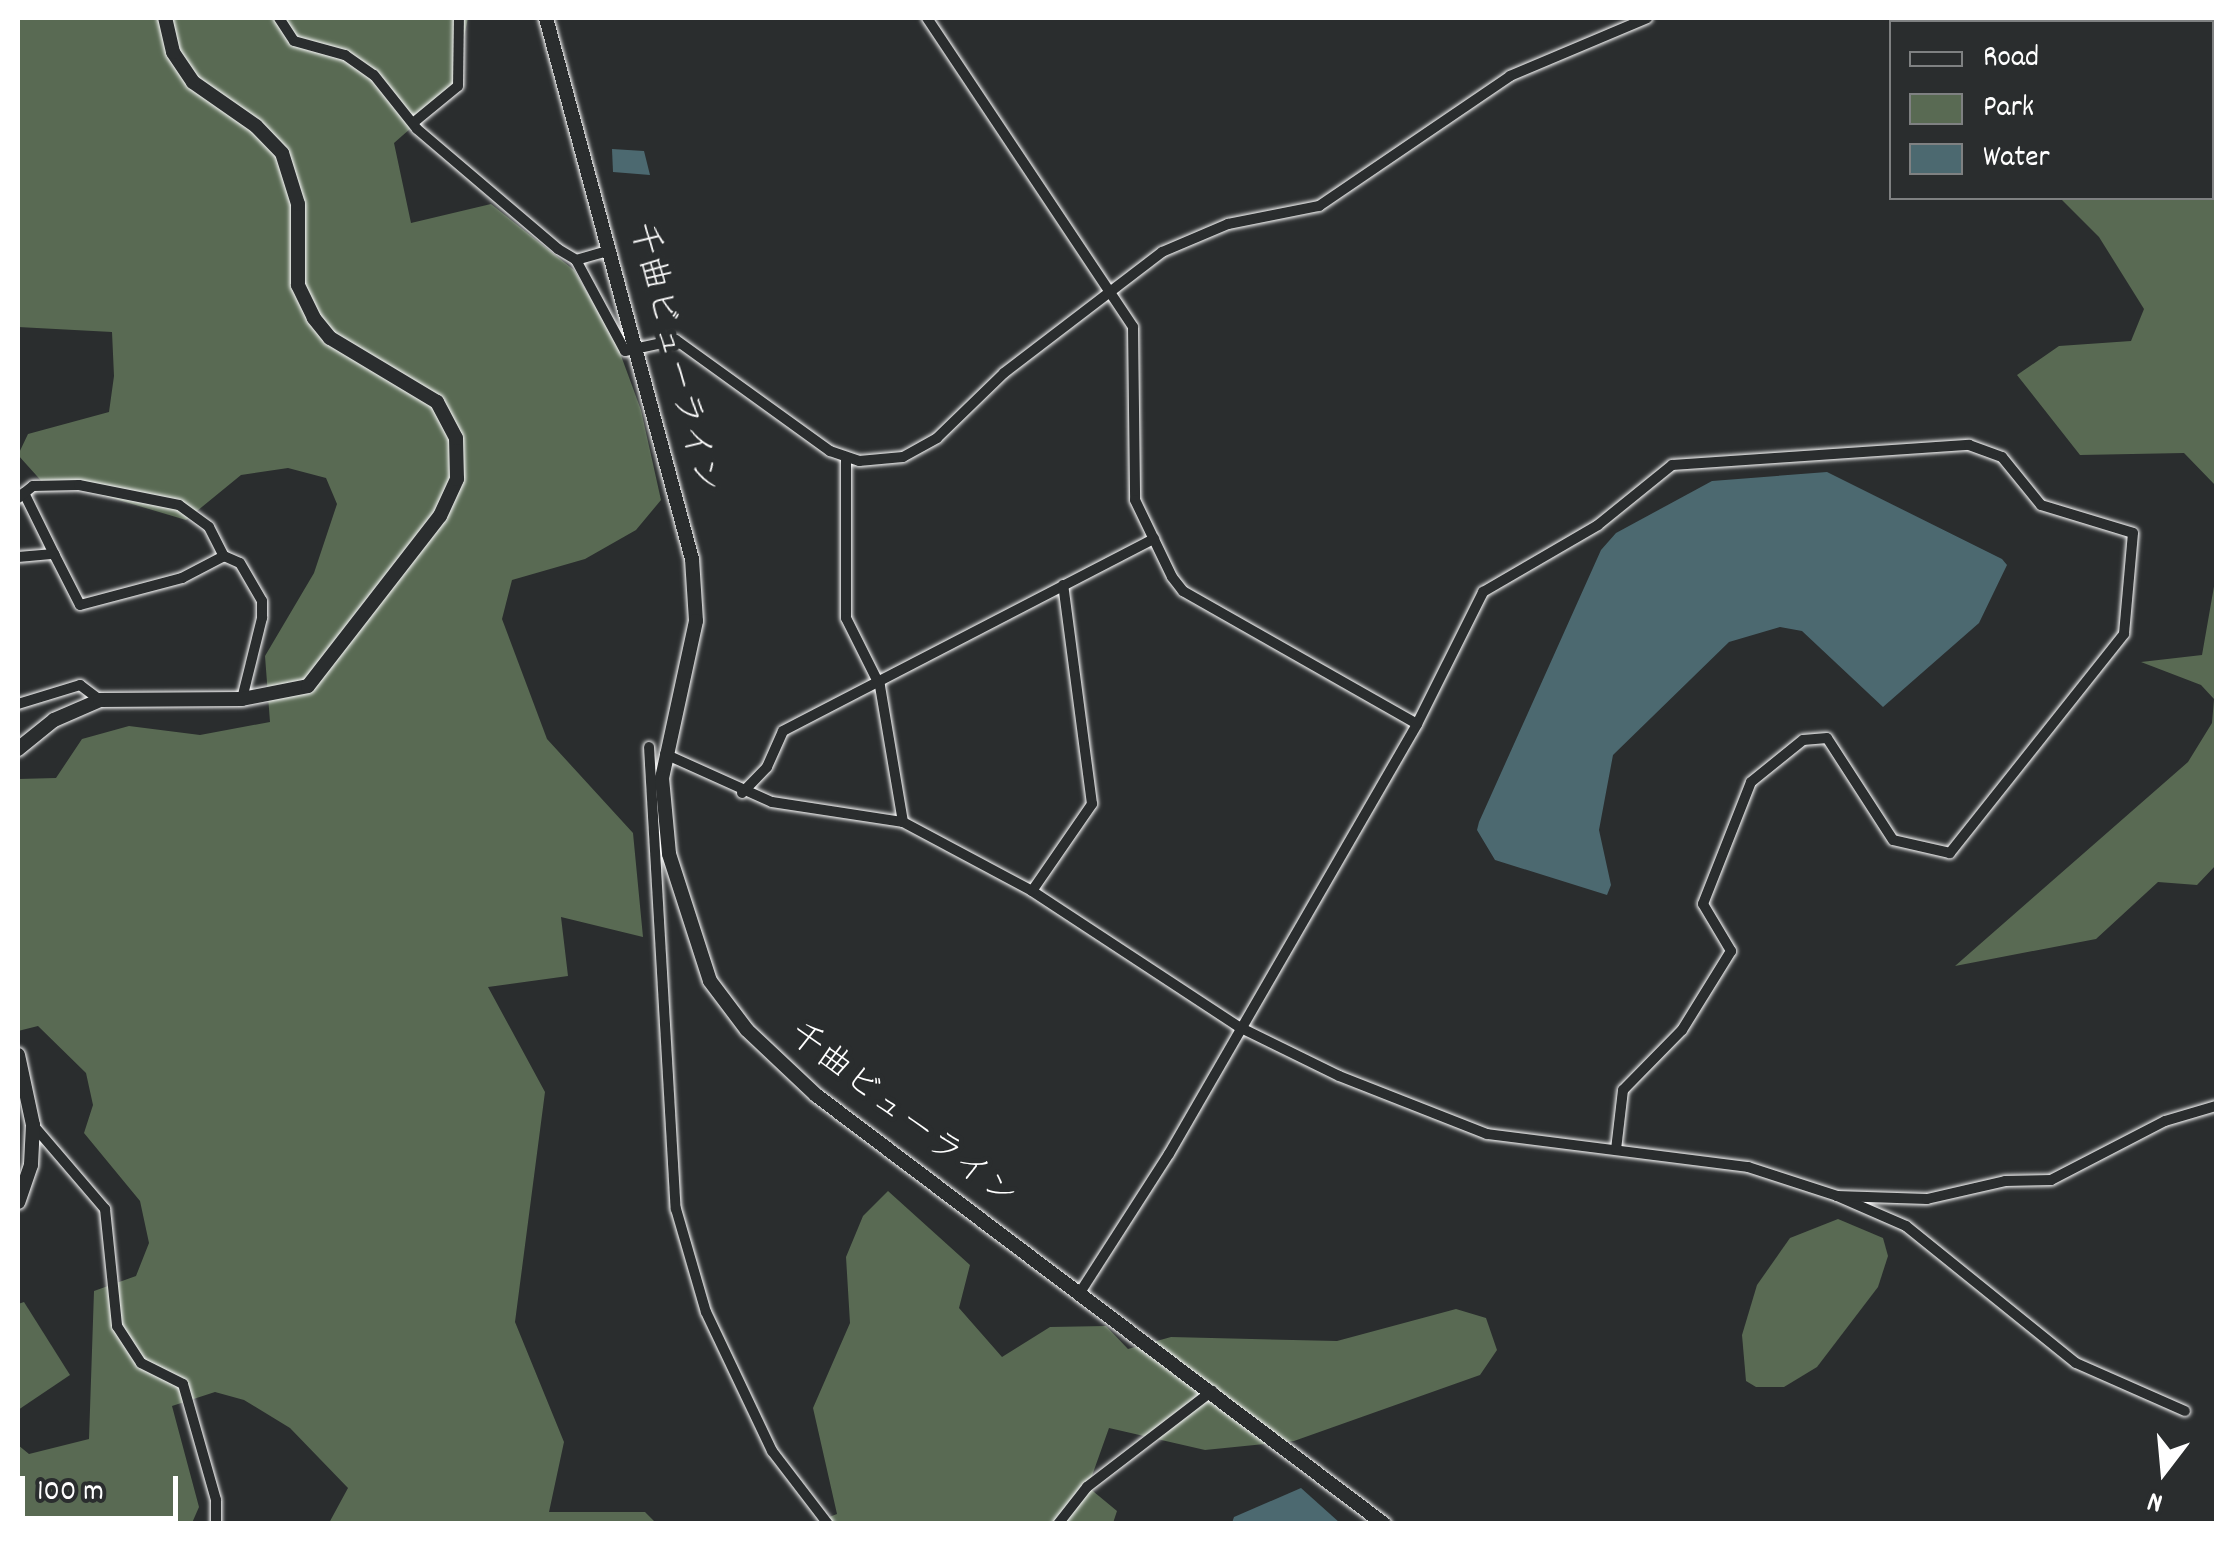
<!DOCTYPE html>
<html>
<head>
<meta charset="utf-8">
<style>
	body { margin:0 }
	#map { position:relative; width:2234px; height:1541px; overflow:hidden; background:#2a2d2e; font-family:Dekko,"Klee One",sans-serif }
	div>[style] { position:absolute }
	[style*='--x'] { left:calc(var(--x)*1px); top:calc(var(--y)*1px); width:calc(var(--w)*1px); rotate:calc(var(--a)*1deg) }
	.green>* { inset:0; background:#596a53 }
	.water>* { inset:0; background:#4c6970 }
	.roads { filter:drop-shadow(0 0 2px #fff) drop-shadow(0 0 2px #fff) }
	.street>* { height:10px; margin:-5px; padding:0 5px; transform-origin:5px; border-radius:5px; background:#2a2d2e }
	.secondary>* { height:14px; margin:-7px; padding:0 7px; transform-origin:7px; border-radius:7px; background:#2a2d2e }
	span { translate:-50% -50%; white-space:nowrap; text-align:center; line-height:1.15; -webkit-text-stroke:10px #2a2d2e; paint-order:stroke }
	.street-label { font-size:35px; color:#fff }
	.frame { position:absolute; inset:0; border:20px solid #fff; pointer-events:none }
	.legend { position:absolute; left:1889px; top:20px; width:325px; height:180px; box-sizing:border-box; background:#2a2d2e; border:2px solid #7f8182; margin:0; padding:12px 18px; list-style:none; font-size:30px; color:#fff }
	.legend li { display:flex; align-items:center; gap:20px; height:50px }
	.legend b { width:50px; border:2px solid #7f8182 }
	.north { position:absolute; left:2114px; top:1421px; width:100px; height:100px; -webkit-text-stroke:8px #2a2d2e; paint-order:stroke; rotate:196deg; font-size:28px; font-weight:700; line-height:40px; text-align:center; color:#fff }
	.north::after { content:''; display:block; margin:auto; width:35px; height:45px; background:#fff; clip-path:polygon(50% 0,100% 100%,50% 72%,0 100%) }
	.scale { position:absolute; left:20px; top:1476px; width:158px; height:45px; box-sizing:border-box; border:5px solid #fff; border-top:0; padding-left:12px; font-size:30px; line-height:35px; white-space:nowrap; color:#fff; -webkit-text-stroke:8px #2a2d2e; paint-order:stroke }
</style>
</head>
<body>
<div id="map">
	<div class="green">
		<i style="clip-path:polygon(18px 18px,468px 18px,452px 92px,394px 143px,411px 223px,491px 204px,574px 270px,616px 342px,641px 410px,661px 500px,636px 530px,585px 559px,512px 580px,502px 619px,547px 739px,633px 833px,643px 937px,561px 917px,568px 976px,488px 987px,545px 1092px,515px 1322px,564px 1442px,549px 1512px,645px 1512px,656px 1523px,329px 1523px,348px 1488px,290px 1428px,244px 1400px,215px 1392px,172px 1406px,199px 1507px,192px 1523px,18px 1523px,18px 1445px,29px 1454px,89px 1439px,94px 1291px,136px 1276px,149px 1243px,140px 1201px,84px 1133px,93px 1105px,86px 1073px,38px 1026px,18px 1031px,18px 779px,56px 778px,82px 739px,129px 726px,200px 735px,270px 722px,265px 656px,314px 573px,337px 504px,326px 478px,288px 468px,241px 475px,186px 520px,65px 484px,45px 485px,18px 455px,28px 434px,109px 412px,114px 376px,112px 332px,18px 327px)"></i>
		<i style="clip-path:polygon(2017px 18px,2189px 18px,2192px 22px,2020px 22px)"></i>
		<i style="clip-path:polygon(2212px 42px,2216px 48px,2216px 486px,2184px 453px,2080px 455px,2017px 375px,2059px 346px,2131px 341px,2144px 309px,2099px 237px,2060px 198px,2212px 198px)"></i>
		<i style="clip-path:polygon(2216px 575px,2216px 865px,2197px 885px,2158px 882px,2096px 939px,1955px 966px,2188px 762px,2212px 723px,2214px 699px,2201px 685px,2141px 662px,2202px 655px)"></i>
		<i style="clip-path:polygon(888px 1191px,970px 1265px,959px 1308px,1002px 1357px,1050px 1327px,1106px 1326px,1128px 1349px,1171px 1337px,1337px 1341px,1456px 1309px,1486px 1318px,1497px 1350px,1480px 1375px,1294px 1441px,1205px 1450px,1109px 1428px,1088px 1487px,1117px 1511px,1113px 1523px,811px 1524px,837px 1514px,813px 1408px,850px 1323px,846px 1257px,863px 1216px)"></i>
		<i style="clip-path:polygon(1838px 1219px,1883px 1238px,1888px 1256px,1878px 1287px,1817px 1367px,1784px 1387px,1756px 1387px,1746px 1381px,1742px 1335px,1757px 1285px,1790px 1238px)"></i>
		<i style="clip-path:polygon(24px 1302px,70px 1375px,18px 1410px,18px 1304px)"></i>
	</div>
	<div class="water">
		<i style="clip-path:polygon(612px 149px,644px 151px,650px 175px,613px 172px)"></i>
		<i style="clip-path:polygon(1827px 472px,2002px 559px,2007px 565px,1979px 623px,1883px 707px,1802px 631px,1780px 627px,1729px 642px,1613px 755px,1599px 830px,1611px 885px,1607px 895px,1495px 860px,1477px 830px,1479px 822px,1601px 550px,1616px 533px,1712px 481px)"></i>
		<i style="clip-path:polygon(1301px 1488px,1340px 1523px,1232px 1523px,1234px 1517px)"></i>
	</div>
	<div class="roads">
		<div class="street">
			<i style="--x:279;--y:18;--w:27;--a:57"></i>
			<i style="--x:294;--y:41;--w:53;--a:15.4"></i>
			<i style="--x:345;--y:55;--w:35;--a:35"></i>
			<i style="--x:374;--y:75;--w:69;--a:51.5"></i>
			<i style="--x:417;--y:129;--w:185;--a:40.4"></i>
			<i style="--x:558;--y:249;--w:21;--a:31"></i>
			<i style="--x:576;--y:260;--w:36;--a:-16"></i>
			<i style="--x:927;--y:18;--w:371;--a:56.3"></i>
			<i style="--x:1133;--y:327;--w:173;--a:89.3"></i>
			<i style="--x:1135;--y:500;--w:85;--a:64.3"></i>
			<i style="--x:1172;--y:577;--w:18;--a:52"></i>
			<i style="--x:1183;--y:591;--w:269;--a:29.6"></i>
			<i style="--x:413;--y:123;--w:58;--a:-39.4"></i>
			<i style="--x:458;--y:86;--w:68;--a:-89.2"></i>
			<i style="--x:576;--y:260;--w:103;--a:61.7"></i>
			<i style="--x:625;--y:351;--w:52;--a:-12.2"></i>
			<i style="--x:676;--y:340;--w:190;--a:35.8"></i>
			<i style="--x:830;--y:451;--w:31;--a:19"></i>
			<i style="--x:859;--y:461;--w:44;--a:-5.2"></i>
			<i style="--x:903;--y:457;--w:39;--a:-29"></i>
			<i style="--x:937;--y:438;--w:93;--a:-44.1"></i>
			<i style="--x:1004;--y:373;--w:199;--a:-37.4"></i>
			<i style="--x:1162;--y:252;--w:72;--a:-23"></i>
			<i style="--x:1228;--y:224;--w:93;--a:-11.2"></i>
			<i style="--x:1319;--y:206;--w:231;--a:-34.2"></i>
			<i style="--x:1510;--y:76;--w:149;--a:-22.9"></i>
			<i style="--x:846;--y:458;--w:160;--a:90"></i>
			<i style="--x:846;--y:618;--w:76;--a:63.4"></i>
			<i style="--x:880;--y:686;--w:138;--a:80.4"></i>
			<i style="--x:24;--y:493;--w:70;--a:63.8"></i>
			<i style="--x:18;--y:498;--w:19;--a:-39"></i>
			<i style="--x:33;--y:486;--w:46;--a:-1.2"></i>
			<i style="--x:79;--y:485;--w:102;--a:11.3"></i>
			<i style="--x:179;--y:505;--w:37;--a:36"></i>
			<i style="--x:209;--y:527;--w:33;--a:63"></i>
			<i style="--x:18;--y:557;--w:36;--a:-5"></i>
			<i style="--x:54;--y:554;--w:57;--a:63"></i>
			<i style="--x:80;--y:605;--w:106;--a:-14.8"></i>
			<i style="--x:182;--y:578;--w:47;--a:-27.6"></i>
			<i style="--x:224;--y:556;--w:17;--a:24"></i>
			<i style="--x:240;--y:563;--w:44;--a:59.9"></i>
			<i style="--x:262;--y:601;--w:17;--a:90"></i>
			<i style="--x:262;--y:618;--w:83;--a:103.9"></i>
			<i style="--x:18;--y:704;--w:65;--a:-17"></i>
			<i style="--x:80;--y:685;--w:25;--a:37"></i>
			<i style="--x:649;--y:747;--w:463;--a:86.7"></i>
			<i style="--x:676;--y:1209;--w:107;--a:73.8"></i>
			<i style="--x:706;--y:1312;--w:154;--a:64.6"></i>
			<i style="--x:772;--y:1451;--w:92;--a:52.5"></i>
			<i style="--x:665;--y:754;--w:117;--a:24.2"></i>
			<i style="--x:772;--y:802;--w:133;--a:8.7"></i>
			<i style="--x:903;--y:822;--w:146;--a:28.1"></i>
			<i style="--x:1032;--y:891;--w:248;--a:33.3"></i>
			<i style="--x:1239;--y:1027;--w:111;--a:26.1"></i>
			<i style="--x:1339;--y:1076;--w:159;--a:21.4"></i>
			<i style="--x:1487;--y:1134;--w:263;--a:7.2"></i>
			<i style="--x:1748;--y:1167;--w:94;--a:18"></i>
			<i style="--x:1837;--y:1196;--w:75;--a:23.5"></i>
			<i style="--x:1906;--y:1226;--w:218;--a:38.9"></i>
			<i style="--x:2076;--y:1363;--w:119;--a:23.8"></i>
			<i style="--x:742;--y:793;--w:36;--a:-46"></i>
			<i style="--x:767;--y:767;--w:39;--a:-66"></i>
			<i style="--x:783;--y:731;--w:418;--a:-27.4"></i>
			<i style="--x:1032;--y:891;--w:106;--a:-55.4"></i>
			<i style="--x:1092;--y:804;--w:221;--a:-97.5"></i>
			<i style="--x:33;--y:1125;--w:111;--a:49.4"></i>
			<i style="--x:105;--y:1209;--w:118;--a:84.1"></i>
			<i style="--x:117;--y:1326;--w:44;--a:57"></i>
			<i style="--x:141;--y:1363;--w:47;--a:26.6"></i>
			<i style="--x:183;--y:1384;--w:121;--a:74.1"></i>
			<i style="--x:216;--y:1500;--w:24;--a:90"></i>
			<i style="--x:1837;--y:1196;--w:90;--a:1.9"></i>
			<i style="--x:1927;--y:1199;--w:80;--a:-13"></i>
			<i style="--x:2005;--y:1181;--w:46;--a:-1.2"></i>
			<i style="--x:2051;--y:1180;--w:128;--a:-27.4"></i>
			<i style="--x:2165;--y:1121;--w:53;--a:-16.4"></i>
			<i style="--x:1079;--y:1294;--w:166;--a:-57.3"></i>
			<i style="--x:1169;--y:1154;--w:496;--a:-60"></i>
			<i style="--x:1417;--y:724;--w:148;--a:-63.4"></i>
			<i style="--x:1483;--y:592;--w:133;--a:-30.2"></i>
			<i style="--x:1598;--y:525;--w:95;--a:-39"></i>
			<i style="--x:1672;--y:465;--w:298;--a:-3.9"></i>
			<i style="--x:1969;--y:445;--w:35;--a:20"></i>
			<i style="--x:2002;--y:457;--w:62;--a:50.9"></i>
			<i style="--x:2041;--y:505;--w:96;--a:16.9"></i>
			<i style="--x:2133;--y:533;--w:101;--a:95.1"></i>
			<i style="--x:2124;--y:634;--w:280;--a:128.5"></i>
			<i style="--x:1950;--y:853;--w:58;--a:-167.2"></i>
			<i style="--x:1893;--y:840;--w:121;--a:-122.9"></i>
			<i style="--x:1827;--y:738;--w:24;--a:175"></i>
			<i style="--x:1803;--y:740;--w:67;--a:141.1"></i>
			<i style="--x:1751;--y:782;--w:131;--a:111.5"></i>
			<i style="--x:1703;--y:904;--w:55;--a:59.2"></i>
			<i style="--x:1731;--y:951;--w:93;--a:121.8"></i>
			<i style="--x:1682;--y:1030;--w:84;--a:134.5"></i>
			<i style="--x:1623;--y:1090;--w:60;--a:96.7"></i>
			<i style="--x:1058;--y:1524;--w:47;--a:-51.9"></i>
			<i style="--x:1087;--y:1487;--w:158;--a:-37.5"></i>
		</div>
		<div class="secondary">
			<i style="--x:546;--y:18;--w:560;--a:74.9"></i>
			<i style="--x:692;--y:559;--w:62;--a:86.3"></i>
			<i style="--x:696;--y:621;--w:161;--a:102.2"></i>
			<i style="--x:662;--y:778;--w:76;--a:84.7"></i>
			<i style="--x:669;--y:854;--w:133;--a:72.1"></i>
			<i style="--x:710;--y:981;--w:61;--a:52.9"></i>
			<i style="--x:747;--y:1030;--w:95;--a:43.3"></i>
			<i style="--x:816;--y:1095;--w:712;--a:37.06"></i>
			<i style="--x:18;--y:749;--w:46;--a:-38.9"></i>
			<i style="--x:54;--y:720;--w:50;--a:-23.5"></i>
			<i style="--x:100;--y:700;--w:142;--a:-0.4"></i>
			<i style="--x:242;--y:699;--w:67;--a:-11.1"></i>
			<i style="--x:308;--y:686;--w:215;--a:-52.2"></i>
			<i style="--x:440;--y:516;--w:41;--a:-65.3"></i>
			<i style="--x:457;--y:479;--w:41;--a:-91.4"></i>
			<i style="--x:456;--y:438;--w:41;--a:-117.8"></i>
			<i style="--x:437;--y:402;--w:125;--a:-149.1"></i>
			<i style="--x:330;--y:338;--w:26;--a:-129"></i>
			<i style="--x:314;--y:318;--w:37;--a:-116"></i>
			<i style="--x:298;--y:285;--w:81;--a:-90"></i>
			<i style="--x:298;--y:204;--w:53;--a:-107.4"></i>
			<i style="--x:282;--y:153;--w:37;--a:-134"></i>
			<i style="--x:256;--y:126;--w:77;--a:-145.1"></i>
			<i style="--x:193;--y:82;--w:36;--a:-124"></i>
			<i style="--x:173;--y:52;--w:35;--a:-103"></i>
			<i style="--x:18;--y:1055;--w:72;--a:77.9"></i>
			<i style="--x:33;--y:1125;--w:40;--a:92.9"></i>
			<i style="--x:31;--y:1165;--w:39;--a:109"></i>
		</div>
	</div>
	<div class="street-label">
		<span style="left:672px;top:358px;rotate:76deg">千曲ビューライン</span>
		<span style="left:901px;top:1117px;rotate:38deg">千曲ビューライン</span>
	</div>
	<div class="frame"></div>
	<ul class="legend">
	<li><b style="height:12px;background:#2a2d2e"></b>Road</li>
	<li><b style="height:28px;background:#596a53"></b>Park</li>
	<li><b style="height:28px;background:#4c6970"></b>Water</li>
	</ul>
	<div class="north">N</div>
	<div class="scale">100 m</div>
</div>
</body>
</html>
